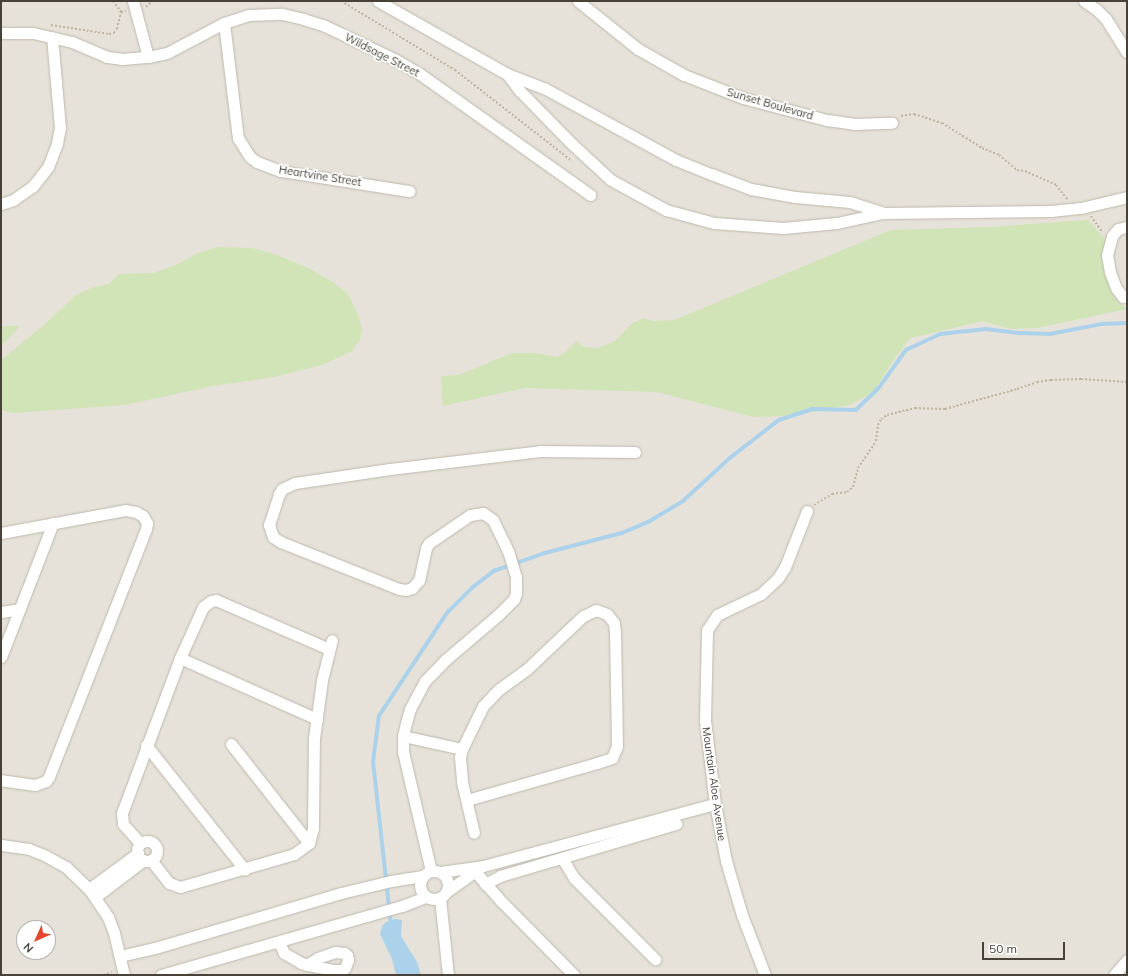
<!DOCTYPE html>
<html>
<head>
<meta charset="utf-8">
<style>
	body { margin:0 }
	#map { position:relative; width:1128px; height:976px; overflow:hidden; background:#f4f1ea; font-family:Mulish,sans-serif }
	div>[style] { position:absolute }
	[style*='--x'] { left:calc(var(--x)*1px); top:calc(var(--y)*1px); width:calc(var(--w)*1px); rotate:calc(var(--a)*1deg) }
	.residential>* { inset:0; background:#e7e2d9 }
	.green>* { inset:0; background:#d0e4b7 }
	.water>* { inset:0; background:#acd2eb }
	.stream>* { height:3.5px; margin:-1.75px; padding:0 1.75px; transform-origin:1.75px; border-radius:1.75px; background:#acd2eb }
	.path>* { height:2px; margin-top:-1px; transform-origin:0; background:repeating-linear-gradient(90deg,#bfb3a0 0 2px,transparent 0 4px) }
	.roads { filter:drop-shadow(0 0 1px #beb8ad) drop-shadow(0 0 1px #beb8ad) }
	.minor>* { height:11px; margin:-5.5px; padding:0 5.5px; transform-origin:5.5px; border-radius:5.5px; background:#fff }
	.minor>.ring { margin:-5.5px; padding:0; box-sizing:content-box; background:none; border:11px solid #fff; border-radius:50% }
	span { translate:-50% -50%; white-space:nowrap; text-align:center; line-height:1.15; -webkit-text-stroke:3.5px #fff; paint-order:stroke }
	.street-label { font-size:11px; color:#474139 }
	.frame { position:absolute; inset:0; border:2px solid #474139; pointer-events:none }
	.north { position:absolute; left:16px; top:920px; width:40px; height:40px; box-sizing:border-box; background:#fff; border:1px solid #b5b3b0; border-radius:50%; rotate:225deg; font-size:11px; font-weight:700; line-height:16px; text-align:center; color:#474139 }
	.north::after { content:''; display:block; margin:auto; width:14px; height:18px; background:#e8452d; clip-path:polygon(50% 0,100% 100%,50% 72%,0 100%) }
	.scale { position:absolute; left:982px; top:942px; width:83px; height:18px; box-sizing:border-box; border:2px solid #474139; border-top:0; padding-left:5px; font-size:12px; line-height:14px; white-space:nowrap; color:#474139; -webkit-text-stroke:3px #fff; paint-order:stroke }
</style>
</head>
<body>
<div id="map">
	<div class="residential">
		<i style="clip-path:polygon(evenodd,1px 1px,1127px 1px,1127px 975px,1px 975px,1px 1px,24px 928px,48px 928px,48px 952px,24px 952px,24px 928px)"></i>
	</div>
	<div class="green">
		<i style="clip-path:polygon(1088px 220px,1106px 240px,1102px 260px,1116px 300px,1127px 309px,1037px 328px,1010px 329px,983px 321px,910px 338px,895px 358px,873px 392px,850px 405px,790px 416px,753px 417px,657px 392px,525px 388px,443px 406px,441px 376px,459px 375px,512px 353px,535px 353px,558px 357px,568px 350px,576px 341px,584px 347px,598px 348px,615px 341px,631px 324px,644px 318px,652px 321px,674px 320px,891px 230px,989px 227px)"></i>
		<i style="clip-path:polygon(218px 247px,252px 248px,277px 255px,308px 268px,333px 282px,348px 294px,358px 314px,362px 329px,360px 339px,352px 351px,322px 365px,274px 377px,213px 386px,125px 405px,13px 413px,1px 410px,1px 360px,44px 325px,76px 295px,93px 287px,109px 284px,119px 274px,153px 273px,176px 265px,198px 253px)"></i>
		<i style="clip-path:polygon(1px 326px,20px 326px,1px 346px)"></i>
	</div>
	<div class="water">
		<i style="clip-path:polygon(395px 919px,402px 920px,401px 936px,417px 962px,421px 975px,396px 975px,392px 959px,380px 934px,382px 926px,386px 922px)"></i>
	</div>
	<div class="stream">
		<i style="--x:391;--y:925;--w:164;--a:-96.3"></i>
		<i style="--x:373;--y:762;--w:46;--a:-82.6"></i>
		<i style="--x:379;--y:716;--w:123;--a:-56.6"></i>
		<i style="--x:447;--y:613;--w:35;--a:-45"></i>
		<i style="--x:472;--y:588;--w:28;--a:-38"></i>
		<i style="--x:494;--y:571;--w:54;--a:-19.4"></i>
		<i style="--x:545;--y:553;--w:80;--a:-14.6"></i>
		<i style="--x:622;--y:533;--w:30;--a:-23"></i>
		<i style="--x:650;--y:521;--w:39;--a:-31"></i>
		<i style="--x:683;--y:501;--w:64;--a:-42.5"></i>
		<i style="--x:730;--y:458;--w:62;--a:-37.8"></i>
		<i style="--x:779;--y:420;--w:35;--a:-18"></i>
		<i style="--x:812;--y:409;--w:44;--a:1.3"></i>
		<i style="--x:856;--y:410;--w:30;--a:-44"></i>
		<i style="--x:878;--y:389;--w:48;--a:-54.3"></i>
		<i style="--x:906;--y:350;--w:38;--a:-25"></i>
		<i style="--x:940;--y:334;--w:46;--a:-6.2"></i>
		<i style="--x:986;--y:329;--w:35;--a:7"></i>
		<i style="--x:1021;--y:333;--w:29;--a:2"></i>
		<i style="--x:1050;--y:334;--w:53;--a:-10.9"></i>
		<i style="--x:1102;--y:324;--w:25;--a:-2"></i>
	</div>
	<div class="path">
		<i style="--x:113;--y:1;--w:14;--a:54"></i>
		<i style="--x:341;--y:1;--w:133;--a:31.2"></i>
		<i style="--x:455;--y:70;--w:148;--a:37.9"></i>
		<i style="--x:146;--y:7;--w:8;--a:-45"></i>
		<i style="--x:51;--y:25;--w:59;--a:8.8"></i>
		<i style="--x:109;--y:34;--w:5;--a:-11"></i>
		<i style="--x:114;--y:33;--w:5;--a:-53"></i>
		<i style="--x:117;--y:29;--w:17;--a:-77"></i>
		<i style="--x:121;--y:12;--w:5;--a:-11"></i>
		<i style="--x:901;--y:116;--w:13;--a:-9"></i>
		<i style="--x:914;--y:114;--w:29;--a:18"></i>
		<i style="--x:942;--y:123;--w:47;--a:32"></i>
		<i style="--x:982;--y:148;--w:18;--a:22"></i>
		<i style="--x:999;--y:155;--w:23;--a:40"></i>
		<i style="--x:1017;--y:170;--w:8;--a:7"></i>
		<i style="--x:1025;--y:171;--w:34;--a:24"></i>
		<i style="--x:1056;--y:185;--w:18;--a:52"></i>
		<i style="--x:1091;--y:216;--w:19;--a:55"></i>
		<i style="--x:814;--y:505;--w:21;--a:-31"></i>
		<i style="--x:832;--y:494;--w:15;--a:-8"></i>
		<i style="--x:847;--y:492;--w:8;--a:-40"></i>
		<i style="--x:853;--y:487;--w:20;--a:-75"></i>
		<i style="--x:858;--y:468;--w:32;--a:-56"></i>
		<i style="--x:876;--y:441;--w:16;--a:-83"></i>
		<i style="--x:878;--y:425;--w:7;--a:-63"></i>
		<i style="--x:881;--y:419;--w:7;--a:-34"></i>
		<i style="--x:887;--y:415;--w:29;--a:-14"></i>
		<i style="--x:915;--y:408;--w:30;--a:2"></i>
		<i style="--x:945;--y:409;--w:75;--a:-15.5"></i>
		<i style="--x:1017;--y:389;--w:21;--a:-19"></i>
		<i style="--x:1037;--y:382;--w:14;--a:-8"></i>
		<i style="--x:1051;--y:380;--w:30;--a:-2"></i>
		<i style="--x:1081;--y:379;--w:46;--a:3.7"></i>
		<i style="--x:103;--y:975;--w:9;--a:-18"></i>
	</div>
	<div class="roads">
		<div class="minor">
			<i style="--x:133;--y:1;--w:58;--a:75"></i>
			<i style="--x:378;--y:1;--w:148;--a:29.5"></i>
			<i style="--x:507;--y:74;--w:40;--a:21"></i>
			<i style="--x:544;--y:88;--w:150;--a:28.6"></i>
			<i style="--x:676;--y:160;--w:38;--a:22"></i>
			<i style="--x:711;--y:174;--w:43;--a:20.6"></i>
			<i style="--x:751;--y:189;--w:45;--a:10.3"></i>
			<i style="--x:795;--y:197;--w:55;--a:5.2"></i>
			<i style="--x:850;--y:202;--w:35;--a:18"></i>
			<i style="--x:578;--y:1;--w:77;--a:38.7"></i>
			<i style="--x:638;--y:49;--w:53;--a:29.5"></i>
			<i style="--x:684;--y:75;--w:63;--a:21.3"></i>
			<i style="--x:743;--y:98;--w:87;--a:14.7"></i>
			<i style="--x:827;--y:120;--w:27;--a:8"></i>
			<i style="--x:854;--y:124;--w:38;--a:-2"></i>
			<i style="--x:1084;--y:1;--w:14;--a:34"></i>
			<i style="--x:1096;--y:9;--w:14;--a:45"></i>
			<i style="--x:1106;--y:19;--w:39;--a:58"></i>
			<i style="--x:224;--y:23;--w:116;--a:83.1"></i>
			<i style="--x:238;--y:138;--w:22;--a:58"></i>
			<i style="--x:250;--y:157;--w:9;--a:36"></i>
			<i style="--x:257;--y:162;--w:26;--a:21"></i>
			<i style="--x:281;--y:171;--w:130;--a:8.9"></i>
			<i style="--x:1;--y:33;--w:32;--a:0"></i>
			<i style="--x:33;--y:33;--w:40;--a:13"></i>
			<i style="--x:72;--y:42;--w:38;--a:23"></i>
			<i style="--x:107;--y:57;--w:16;--a:7"></i>
			<i style="--x:123;--y:59;--w:25;--a:-5"></i>
			<i style="--x:148;--y:57;--w:19;--a:-12"></i>
			<i style="--x:167;--y:53;--w:64;--a:-27.8"></i>
			<i style="--x:224;--y:23;--w:25;--a:-18"></i>
			<i style="--x:248;--y:15;--w:34;--a:-2"></i>
			<i style="--x:282;--y:14;--w:22;--a:13"></i>
			<i style="--x:303;--y:19;--w:21;--a:17"></i>
			<i style="--x:323;--y:25;--w:81;--a:25.6"></i>
			<i style="--x:396;--y:60;--w:28;--a:30"></i>
			<i style="--x:420;--y:74;--w:209;--a:35.4"></i>
			<i style="--x:507;--y:74;--w:21;--a:53"></i>
			<i style="--x:520;--y:91;--w:74;--a:45.5"></i>
			<i style="--x:572;--y:144;--w:53;--a:42.7"></i>
			<i style="--x:611;--y:180;--w:63;--a:28.6"></i>
			<i style="--x:666;--y:210;--w:50;--a:15.2"></i>
			<i style="--x:714;--y:223;--w:69;--a:4.1"></i>
			<i style="--x:783;--y:228;--w:54;--a:-5.3"></i>
			<i style="--x:837;--y:223;--w:47;--a:-12.3"></i>
			<i style="--x:883;--y:213;--w:168;--a:-0.7"></i>
			<i style="--x:1051;--y:211;--w:30;--a:-6"></i>
			<i style="--x:1081;--y:208;--w:47;--a:-13.4"></i>
			<i style="--x:1;--y:204;--w:13;--a:-18"></i>
			<i style="--x:13;--y:200;--w:24;--a:-35"></i>
			<i style="--x:33;--y:186;--w:24;--a:-52"></i>
			<i style="--x:48;--y:167;--w:26;--a:-69"></i>
			<i style="--x:57;--y:143;--w:15;--a:-79"></i>
			<i style="--x:60;--y:128;--w:91;--a:-95"></i>
			<i style="--x:1123;--y:297;--w:11;--a:-128"></i>
			<i style="--x:1116;--y:288;--w:17;--a:-111"></i>
			<i style="--x:1110;--y:272;--w:17;--a:-100"></i>
			<i style="--x:1107;--y:255;--w:20;--a:-75"></i>
			<i style="--x:1112;--y:236;--w:9;--a:-49"></i>
			<i style="--x:1118;--y:229;--w:9;--a:-13"></i>
			<i style="--x:1;--y:533;--w:126;--a:-10.5"></i>
			<i style="--x:125;--y:510;--w:11;--a:10"></i>
			<i style="--x:136;--y:512;--w:8;--a:30"></i>
			<i style="--x:143;--y:516;--w:8;--a:60"></i>
			<i style="--x:147;--y:523;--w:6;--a:99"></i>
			<i style="--x:146;--y:529;--w:266;--a:111.4"></i>
			<i style="--x:49;--y:777;--w:5;--a:127"></i>
			<i style="--x:46;--y:781;--w:12;--a:160"></i>
			<i style="--x:35;--y:785;--w:34;--a:-172"></i>
			<i style="--x:1;--y:612;--w:19;--a:-9"></i>
			<i style="--x:1;--y:657;--w:144;--a:-68.8"></i>
			<i style="--x:180;--y:658;--w:150;--a:24"></i>
			<i style="--x:403;--y:736;--w:60;--a:12.4"></i>
			<i style="--x:231;--y:744;--w:126;--a:51.8"></i>
			<i style="--x:146;--y:745;--w:159;--a:51.6"></i>
			<i style="--x:467;--y:800;--w:135;--a:-15.9"></i>
			<i style="--x:597;--y:763;--w:16;--a:-18"></i>
			<i style="--x:612;--y:758;--w:13;--a:-67"></i>
			<i style="--x:617;--y:746;--w:113;--a:-91"></i>
			<i style="--x:615;--y:633;--w:10;--a:-96"></i>
			<i style="--x:614;--y:623;--w:11;--a:-128"></i>
			<i style="--x:607;--y:614;--w:12;--a:-160"></i>
			<i style="--x:596;--y:610;--w:14;--a:155"></i>
			<i style="--x:583;--y:616;--w:77;--a:136.6"></i>
			<i style="--x:527;--y:669;--w:34;--a:144"></i>
			<i style="--x:499;--y:689;--w:23;--a:133"></i>
			<i style="--x:483;--y:706;--w:48;--a:116"></i>
			<i style="--x:462;--y:749;--w:8;--a:104"></i>
			<i style="--x:460;--y:757;--w:25;--a:85"></i>
			<i style="--x:462;--y:782;--w:52;--a:76.8"></i>
			<i class="ring" style="left:137px;top:841px;width:9px;height:9px"></i>
			<i style="--x:140;--y:843;--w:25;--a:-132"></i>
			<i style="--x:123;--y:824;--w:11;--a:-95"></i>
			<i style="--x:122;--y:813;--w:165;--a:-69.5"></i>
			<i style="--x:180;--y:658;--w:56;--a:-65.7"></i>
			<i style="--x:203;--y:607;--w:10;--a:-37"></i>
			<i style="--x:211;--y:601;--w:5;--a:-11"></i>
			<i style="--x:216;--y:600;--w:123;--a:23.4"></i>
			<i style="--x:1;--y:845;--w:28;--a:8"></i>
			<i style="--x:29;--y:849;--w:18;--a:22"></i>
			<i style="--x:46;--y:856;--w:23;--a:29"></i>
			<i style="--x:66;--y:867;--w:32;--a:44"></i>
			<i style="--x:89;--y:889;--w:34;--a:56"></i>
			<i style="--x:108;--y:917;--w:17;--a:69"></i>
			<i style="--x:114;--y:933;--w:43;--a:76.6"></i>
			<i style="--x:562;--y:858;--w:23;--a:59"></i>
			<i style="--x:574;--y:878;--w:115;--a:45"></i>
			<i style="--x:151;--y:860;--w:29;--a:52"></i>
			<i style="--x:169;--y:883;--w:12;--a:20"></i>
			<i style="--x:180;--y:887;--w:119;--a:-16.1"></i>
			<i style="--x:294;--y:854;--w:19;--a:-36"></i>
			<i style="--x:309;--y:843;--w:16;--a:-75"></i>
			<i style="--x:313;--y:828;--w:90;--a:-89.4"></i>
			<i style="--x:314;--y:738;--w:59;--a:-82.1"></i>
			<i style="--x:322;--y:680;--w:41;--a:-76"></i>
			<i style="--x:472;--y:868;--w:44;--a:48.7"></i>
			<i style="--x:501;--y:901;--w:104;--a:45.4"></i>
			<i class="ring" style="left:420px;top:871px;width:17px;height:17px"></i>
			<i style="--x:431;--y:871;--w:122;--a:-103.2"></i>
			<i style="--x:403;--y:752;--w:16;--a:-90"></i>
			<i style="--x:403;--y:736;--w:13;--a:-77"></i>
			<i style="--x:406;--y:723;--w:15;--a:-74"></i>
			<i style="--x:410;--y:709;--w:32;--a:-62"></i>
			<i style="--x:425;--y:681;--w:28;--a:-46"></i>
			<i style="--x:444;--y:661;--w:71;--a:-40.4"></i>
			<i style="--x:498;--y:615;--w:23;--a:-45"></i>
			<i style="--x:514;--y:599;--w:6;--a:-72"></i>
			<i style="--x:516;--y:593;--w:16;--a:-90"></i>
			<i style="--x:516;--y:577;--w:27;--a:-107"></i>
			<i style="--x:508;--y:551;--w:34;--a:-116"></i>
			<i style="--x:493;--y:520;--w:12;--a:-145"></i>
			<i style="--x:483;--y:513;--w:13;--a:171"></i>
			<i style="--x:470;--y:515;--w:50;--a:145.7"></i>
			<i style="--x:429;--y:543;--w:6;--a:121"></i>
			<i style="--x:426;--y:548;--w:33;--a:102"></i>
			<i style="--x:419;--y:580;--w:11;--a:131"></i>
			<i style="--x:412;--y:588;--w:6;--a:162"></i>
			<i style="--x:406;--y:590;--w:7;--a:-172"></i>
			<i style="--x:399;--y:589;--w:127;--a:-158.3"></i>
			<i style="--x:281;--y:542;--w:9;--a:-148"></i>
			<i style="--x:273;--y:537;--w:13;--a:-108"></i>
			<i style="--x:269;--y:525;--w:33;--a:-72"></i>
			<i style="--x:279;--y:494;--w:6;--a:-59"></i>
			<i style="--x:282;--y:489;--w:14;--a:-25"></i>
			<i style="--x:295;--y:483;--w:96;--a:-8.4"></i>
			<i style="--x:390;--y:469;--w:151;--a:-6.8"></i>
			<i style="--x:540;--y:451;--w:95;--a:0.6"></i>
			<i style="--x:440;--y:872;--w:43;--a:-7.9"></i>
			<i style="--x:483;--y:866;--w:240;--a:-15"></i>
			<i style="--x:485;--y:884;--w:17;--a:-28"></i>
			<i style="--x:500;--y:876;--w:184;--a:-16.5"></i>
			<i style="--x:89;--y:889;--w:61;--a:-36.3"></i>
			<i style="--x:446;--y:892;--w:43;--a:-35.5"></i>
			<i style="--x:95;--y:897;--w:61;--a:-37.1"></i>
			<i style="--x:440;--y:898;--w:77;--a:84.1"></i>
			<i style="--x:279;--y:942;--w:12;--a:66"></i>
			<i style="--x:284;--y:953;--w:20;--a:30"></i>
			<i style="--x:301;--y:963;--w:6;--a:18"></i>
			<i style="--x:307;--y:965;--w:6;--a:9"></i>
			<i style="--x:313;--y:966;--w:20;--a:11"></i>
			<i style="--x:333;--y:970;--w:8;--a:0"></i>
			<i style="--x:341;--y:970;--w:4;--a:-27"></i>
			<i style="--x:345;--y:968;--w:9;--a:-69"></i>
			<i style="--x:348;--y:960;--w:5;--a:-101"></i>
			<i style="--x:347;--y:955;--w:4;--a:-146"></i>
			<i style="--x:344;--y:953;--w:9;--a:-174"></i>
			<i style="--x:335;--y:952;--w:18;--a:161"></i>
			<i style="--x:318;--y:958;--w:13;--a:148"></i>
			<i style="--x:120;--y:956;--w:36;--a:-13"></i>
			<i style="--x:155;--y:948;--w:194;--a:-16.5"></i>
			<i style="--x:341;--y:893;--w:51;--a:-13.5"></i>
			<i style="--x:391;--y:881;--w:32;--a:-9"></i>
			<i style="--x:161;--y:975;--w:251;--a:-16"></i>
			<i style="--x:402;--y:906;--w:26;--a:-21"></i>
			<i style="--x:765;--y:975;--w:64;--a:-111"></i>
			<i style="--x:742;--y:915;--w:56;--a:-106.5"></i>
			<i style="--x:726;--y:861;--w:58;--a:-100.9"></i>
			<i style="--x:715;--y:804;--w:85;--a:-96.8"></i>
			<i style="--x:705;--y:720;--w:90;--a:-88.7"></i>
			<i style="--x:707;--y:630;--w:18;--a:-56"></i>
			<i style="--x:717;--y:615;--w:49;--a:-25.5"></i>
			<i style="--x:761;--y:594;--w:23;--a:-43"></i>
			<i style="--x:778;--y:578;--w:13;--a:-58"></i>
			<i style="--x:785;--y:567;--w:60;--a:-68.6"></i>
			<i style="--x:1114;--y:975;--w:20;--a:-49"></i>
		</div>
	</div>
	<div class="street-label">
		<span style="left:382px;top:55px;rotate:27deg">Wildsage Street</span>
		<span style="left:770px;top:104px;rotate:16deg">Sunset Boulevard</span>
		<span style="left:320px;top:176px;rotate:9deg">Heartvine Street</span>
		<span style="left:714px;top:784px;rotate:82deg">Mountain Aloe Avenue</span>
	</div>
	<div class="frame"></div>
	<div class="north">N</div>
	<div class="scale">50 m</div>
</div>
</body>
</html>
